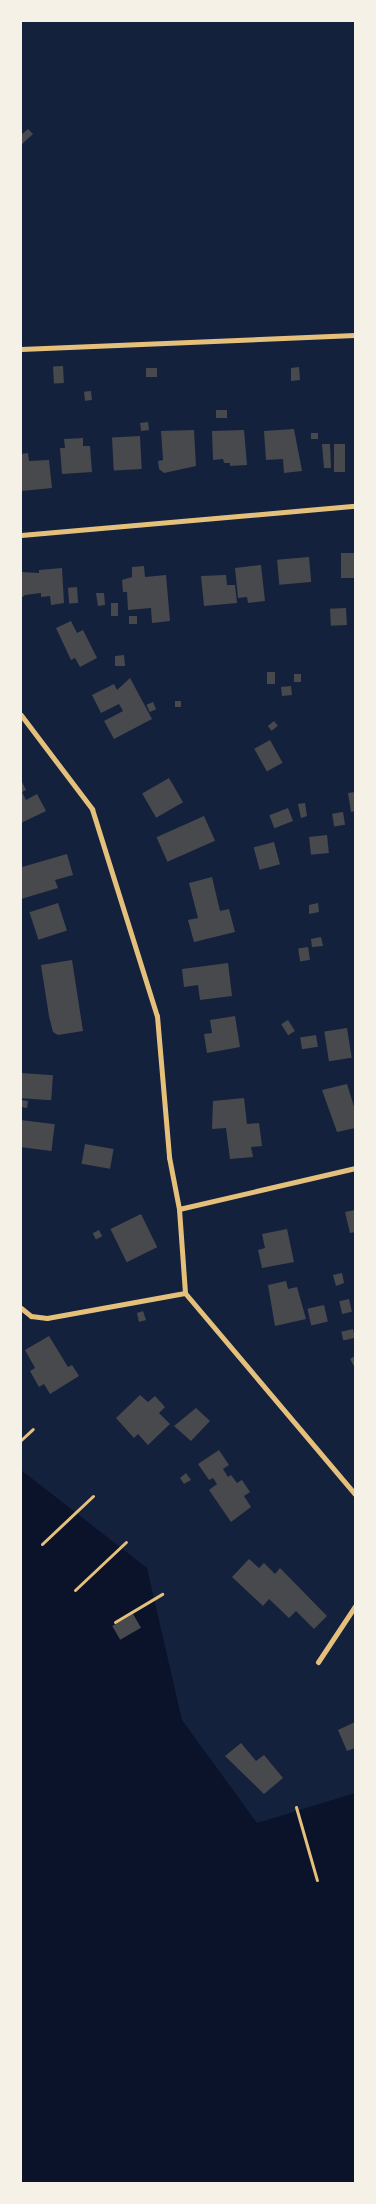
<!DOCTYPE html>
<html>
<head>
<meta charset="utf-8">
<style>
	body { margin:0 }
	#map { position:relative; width:376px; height:2204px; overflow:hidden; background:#14213d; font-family:"Alegreya Sans",sans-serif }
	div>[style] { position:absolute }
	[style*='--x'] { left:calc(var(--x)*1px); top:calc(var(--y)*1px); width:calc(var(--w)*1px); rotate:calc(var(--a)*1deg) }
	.water>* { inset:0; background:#0b132b }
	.building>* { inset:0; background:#48494c; transform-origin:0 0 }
	.path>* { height:3px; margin:-1.5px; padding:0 1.5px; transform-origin:1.5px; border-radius:1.5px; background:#e5c07b }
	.minor>* { height:5px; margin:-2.5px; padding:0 2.5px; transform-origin:2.5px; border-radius:2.5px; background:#e5c07b }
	span { translate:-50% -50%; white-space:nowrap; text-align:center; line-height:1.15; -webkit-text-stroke:4.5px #f6f1e7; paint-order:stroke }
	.frame { position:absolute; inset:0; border:22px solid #f6f1e7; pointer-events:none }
</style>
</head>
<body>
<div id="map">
	<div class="water">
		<i style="clip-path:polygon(21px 1470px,147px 1568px,182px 1720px,257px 1823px,355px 1793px,355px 2183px,21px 2183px)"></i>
	</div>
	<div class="building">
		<i style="clip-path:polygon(28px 129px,33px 134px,21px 145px,21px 135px)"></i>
		<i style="left:63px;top:366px;width:17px;height:10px;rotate:87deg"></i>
		<i style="clip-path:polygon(299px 367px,300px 380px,291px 381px,291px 368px)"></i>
		<i style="left:157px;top:368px;width:9px;height:11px;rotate:90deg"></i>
		<i style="left:91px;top:391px;width:9px;height:7px;rotate:84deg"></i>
		<i style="left:227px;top:410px;width:8px;height:11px;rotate:90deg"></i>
		<i style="left:148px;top:422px;width:8px;height:8px;rotate:83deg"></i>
		<i style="clip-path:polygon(294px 429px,302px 471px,284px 473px,283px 459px,266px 460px,264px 431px)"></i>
		<i style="clip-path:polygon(194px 430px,196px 466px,164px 473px,159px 469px,158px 461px,163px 460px,161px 431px)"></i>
		<i style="clip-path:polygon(244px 430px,247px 465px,230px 466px,230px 463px,224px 463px,223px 459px,213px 460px,212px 431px)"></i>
		<i style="left:311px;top:433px;width:7px;height:6px"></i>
		<i style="left:140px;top:436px;width:33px;height:28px;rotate:87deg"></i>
		<i style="clip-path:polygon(83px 438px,83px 446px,90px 446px,92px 472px,62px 474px,60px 448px,65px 448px,64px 439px)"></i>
		<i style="clip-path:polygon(322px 444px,330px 444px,331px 468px,324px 468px)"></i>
		<i style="left:334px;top:444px;width:11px;height:28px"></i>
		<i style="clip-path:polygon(28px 453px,29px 461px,49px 460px,52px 488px,21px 491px,21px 454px)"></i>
		<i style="left:341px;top:553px;width:14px;height:25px"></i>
		<i style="left:309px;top:557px;width:25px;height:32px;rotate:85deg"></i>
		<i style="clip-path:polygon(261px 565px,265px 601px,248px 603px,247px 597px,238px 598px,235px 568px)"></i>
		<i style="clip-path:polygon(144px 566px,145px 577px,166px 575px,170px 621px,152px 623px,151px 608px,128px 610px,127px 592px,123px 592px,122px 580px,132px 577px,132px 567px)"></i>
		<i style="clip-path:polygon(62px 568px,64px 603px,51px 605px,50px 596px,41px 597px,41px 593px,25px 595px,21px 598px,21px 572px,39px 573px,39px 570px)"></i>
		<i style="clip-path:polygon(226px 575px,227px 585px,235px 585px,237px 603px,204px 606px,201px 576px)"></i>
		<i style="left:77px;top:587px;width:16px;height:9px;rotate:86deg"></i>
		<i style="clip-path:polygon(96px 593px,104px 593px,105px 605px,98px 606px)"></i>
		<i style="left:111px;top:603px;width:7px;height:13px"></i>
		<i style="left:346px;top:608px;width:17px;height:16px;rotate:87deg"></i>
		<i style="left:129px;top:616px;width:8px;height:8px"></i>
		<i style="clip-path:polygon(71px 621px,77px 633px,83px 630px,97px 658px,80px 667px,75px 658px,71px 660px,56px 628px)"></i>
		<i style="clip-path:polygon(124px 655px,125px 666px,115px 666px,115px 656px)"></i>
		<i style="left:267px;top:672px;width:8px;height:12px"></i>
		<i style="left:294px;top:674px;width:7px;height:8px"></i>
		<i style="clip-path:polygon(130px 678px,152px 719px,114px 739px,104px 721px,123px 711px,119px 704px,101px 713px,92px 695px,114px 684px,117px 690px)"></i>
		<i style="left:291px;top:686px;width:9px;height:10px;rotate:84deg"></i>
		<i style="left:175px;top:701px;width:6px;height:6px"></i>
		<i style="left:153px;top:702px;width:8px;height:7px;rotate:67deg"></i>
		<i style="left:274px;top:721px;width:6px;height:8px;rotate:51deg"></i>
		<i style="left:270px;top:740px;width:26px;height:18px;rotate:61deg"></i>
		<i style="left:169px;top:778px;width:28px;height:31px;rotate:60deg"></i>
		<i style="clip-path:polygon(21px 780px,26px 790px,22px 792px,26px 800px,37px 794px,46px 811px,21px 823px)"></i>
		<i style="clip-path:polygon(355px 792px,355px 811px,351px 812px,348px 793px)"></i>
		<i style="clip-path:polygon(305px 803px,307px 816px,301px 818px,298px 804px)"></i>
		<i style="left:288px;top:808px;width:14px;height:20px;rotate:69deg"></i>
		<i style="left:343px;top:812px;width:13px;height:11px;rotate:81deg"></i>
		<i style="left:204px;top:816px;width:27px;height:52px;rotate:66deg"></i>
		<i style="left:327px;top:835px;width:18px;height:18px;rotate:84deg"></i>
		<i style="left:274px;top:842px;width:23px;height:21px;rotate:75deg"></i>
		<i style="clip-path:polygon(67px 854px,73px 875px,55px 880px,58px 888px,21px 899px,22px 867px)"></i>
		<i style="clip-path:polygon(212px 877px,220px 911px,229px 909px,235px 932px,194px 942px,188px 920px,198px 918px,189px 883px)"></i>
		<i style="left:58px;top:903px;width:29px;height:30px;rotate:72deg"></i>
		<i style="clip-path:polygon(318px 903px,319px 912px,309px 914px,309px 905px)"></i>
		<i style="clip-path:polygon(321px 937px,323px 946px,312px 947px,311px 939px)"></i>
		<i style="left:308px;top:947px;width:13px;height:10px;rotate:81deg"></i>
		<i style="clip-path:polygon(72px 960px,83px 1031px,58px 1035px,53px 1032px,49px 1016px,41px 965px)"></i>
		<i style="clip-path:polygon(228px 963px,232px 996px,200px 1000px,198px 985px,184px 987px,182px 969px)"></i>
		<i style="clip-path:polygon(235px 1016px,240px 1047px,207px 1053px,204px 1034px,212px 1033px,210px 1020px)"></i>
		<i style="left:288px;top:1020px;width:13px;height:8px;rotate:58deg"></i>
		<i style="left:347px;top:1028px;width:30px;height:23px;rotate:81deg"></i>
		<i style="left:316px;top:1035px;width:12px;height:16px;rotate:81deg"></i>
		<i style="left:21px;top:1073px;width:32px;height:25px;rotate:4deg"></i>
		<i style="clip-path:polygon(347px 1084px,355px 1110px,355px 1128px,337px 1132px,322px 1090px)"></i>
		<i style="clip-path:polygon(244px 1098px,247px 1124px,259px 1123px,262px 1146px,251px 1147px,253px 1157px,230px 1159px,226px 1128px,212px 1129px,213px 1101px)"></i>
		<i style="clip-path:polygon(21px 1100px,28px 1101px,27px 1108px,21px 1107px)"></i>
		<i style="left:21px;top:1120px;width:34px;height:27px;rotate:7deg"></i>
		<i style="left:85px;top:1144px;width:29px;height:20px;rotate:10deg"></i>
		<i style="clip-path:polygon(355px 1210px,355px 1232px,350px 1233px,345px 1212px)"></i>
		<i style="left:141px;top:1214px;width:37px;height:34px;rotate:64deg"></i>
		<i style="clip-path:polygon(287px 1229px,294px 1262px,262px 1268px,258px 1250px,265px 1248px,262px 1234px)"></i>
		<i style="left:99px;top:1230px;width:7px;height:7px;rotate:63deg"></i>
		<i style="clip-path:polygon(342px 1273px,344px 1283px,336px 1286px,333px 1275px)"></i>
		<i style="clip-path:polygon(286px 1281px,288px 1289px,297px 1287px,306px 1319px,275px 1326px,268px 1285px)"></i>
		<i style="left:349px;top:1299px;width:13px;height:10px;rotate:77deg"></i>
		<i style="left:324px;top:1305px;width:17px;height:17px;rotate:77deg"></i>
		<i style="clip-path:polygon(143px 1311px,146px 1320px,139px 1322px,137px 1313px)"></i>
		<i style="left:353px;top:1329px;width:9px;height:12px;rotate:77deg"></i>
		<i style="clip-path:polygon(49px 1336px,68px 1367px,72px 1365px,79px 1376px,50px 1394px,44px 1384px,39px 1387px,30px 1371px,35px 1368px,25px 1350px)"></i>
		<i style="clip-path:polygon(355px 1356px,355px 1368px,350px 1359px)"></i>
		<i style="clip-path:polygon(140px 1395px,148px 1402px,155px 1396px,165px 1407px,159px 1413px,170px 1424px,148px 1445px,138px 1434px,134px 1438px,116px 1418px)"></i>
		<i style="clip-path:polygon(196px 1408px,210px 1421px,191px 1441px,174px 1426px)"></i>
		<i style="clip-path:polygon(219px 1450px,229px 1465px,223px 1469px,228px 1477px,231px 1475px,237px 1483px,242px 1480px,250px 1492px,244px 1496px,251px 1507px,231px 1522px,209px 1490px,217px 1484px,213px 1478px,209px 1480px,198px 1464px)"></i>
		<i style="clip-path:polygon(186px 1473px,191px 1480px,184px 1484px,180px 1478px)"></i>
		<i style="clip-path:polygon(249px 1559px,259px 1568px,264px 1563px,275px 1574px,280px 1568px,327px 1616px,314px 1629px,296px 1611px,289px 1618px,269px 1599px,263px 1606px,232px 1577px)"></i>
		<i style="left:133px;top:1614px;width:16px;height:24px;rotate:60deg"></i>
		<i style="clip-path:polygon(355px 1722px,355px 1748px,347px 1751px,338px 1730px)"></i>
		<i style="clip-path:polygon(241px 1743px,256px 1761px,264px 1755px,283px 1778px,264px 1794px,225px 1756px)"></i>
	</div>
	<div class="path">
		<i style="--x:21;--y:1440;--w:16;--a:-43"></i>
		<i style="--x:42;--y:1544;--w:70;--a:-43.3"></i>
		<i style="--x:75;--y:1590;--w:70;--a:-43.3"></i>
		<i style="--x:115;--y:1622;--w:55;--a:-30.8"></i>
		<i style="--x:296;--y:1807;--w:76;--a:74"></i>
	</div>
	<div class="minor">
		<i style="--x:21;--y:349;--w:334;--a:-2.4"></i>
		<i style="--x:21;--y:535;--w:335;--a:-5"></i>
		<i style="--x:21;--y:715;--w:118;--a:52.9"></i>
		<i style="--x:92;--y:809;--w:217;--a:72.6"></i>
		<i style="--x:157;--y:1016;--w:142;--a:85.1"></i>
		<i style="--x:169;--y:1157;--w:53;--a:79.1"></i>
		<i style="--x:179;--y:1209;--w:84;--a:85.9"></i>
		<i style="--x:185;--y:1293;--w:263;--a:49.8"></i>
		<i style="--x:179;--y:1209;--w:181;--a:-13.1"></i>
		<i style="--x:21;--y:1308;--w:13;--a:39"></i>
		<i style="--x:31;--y:1316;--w:16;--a:7"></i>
		<i style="--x:47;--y:1318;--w:140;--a:-10.3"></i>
		<i style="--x:318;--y:1662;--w:67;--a:-56.5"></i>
	</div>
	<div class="frame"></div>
</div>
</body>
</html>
